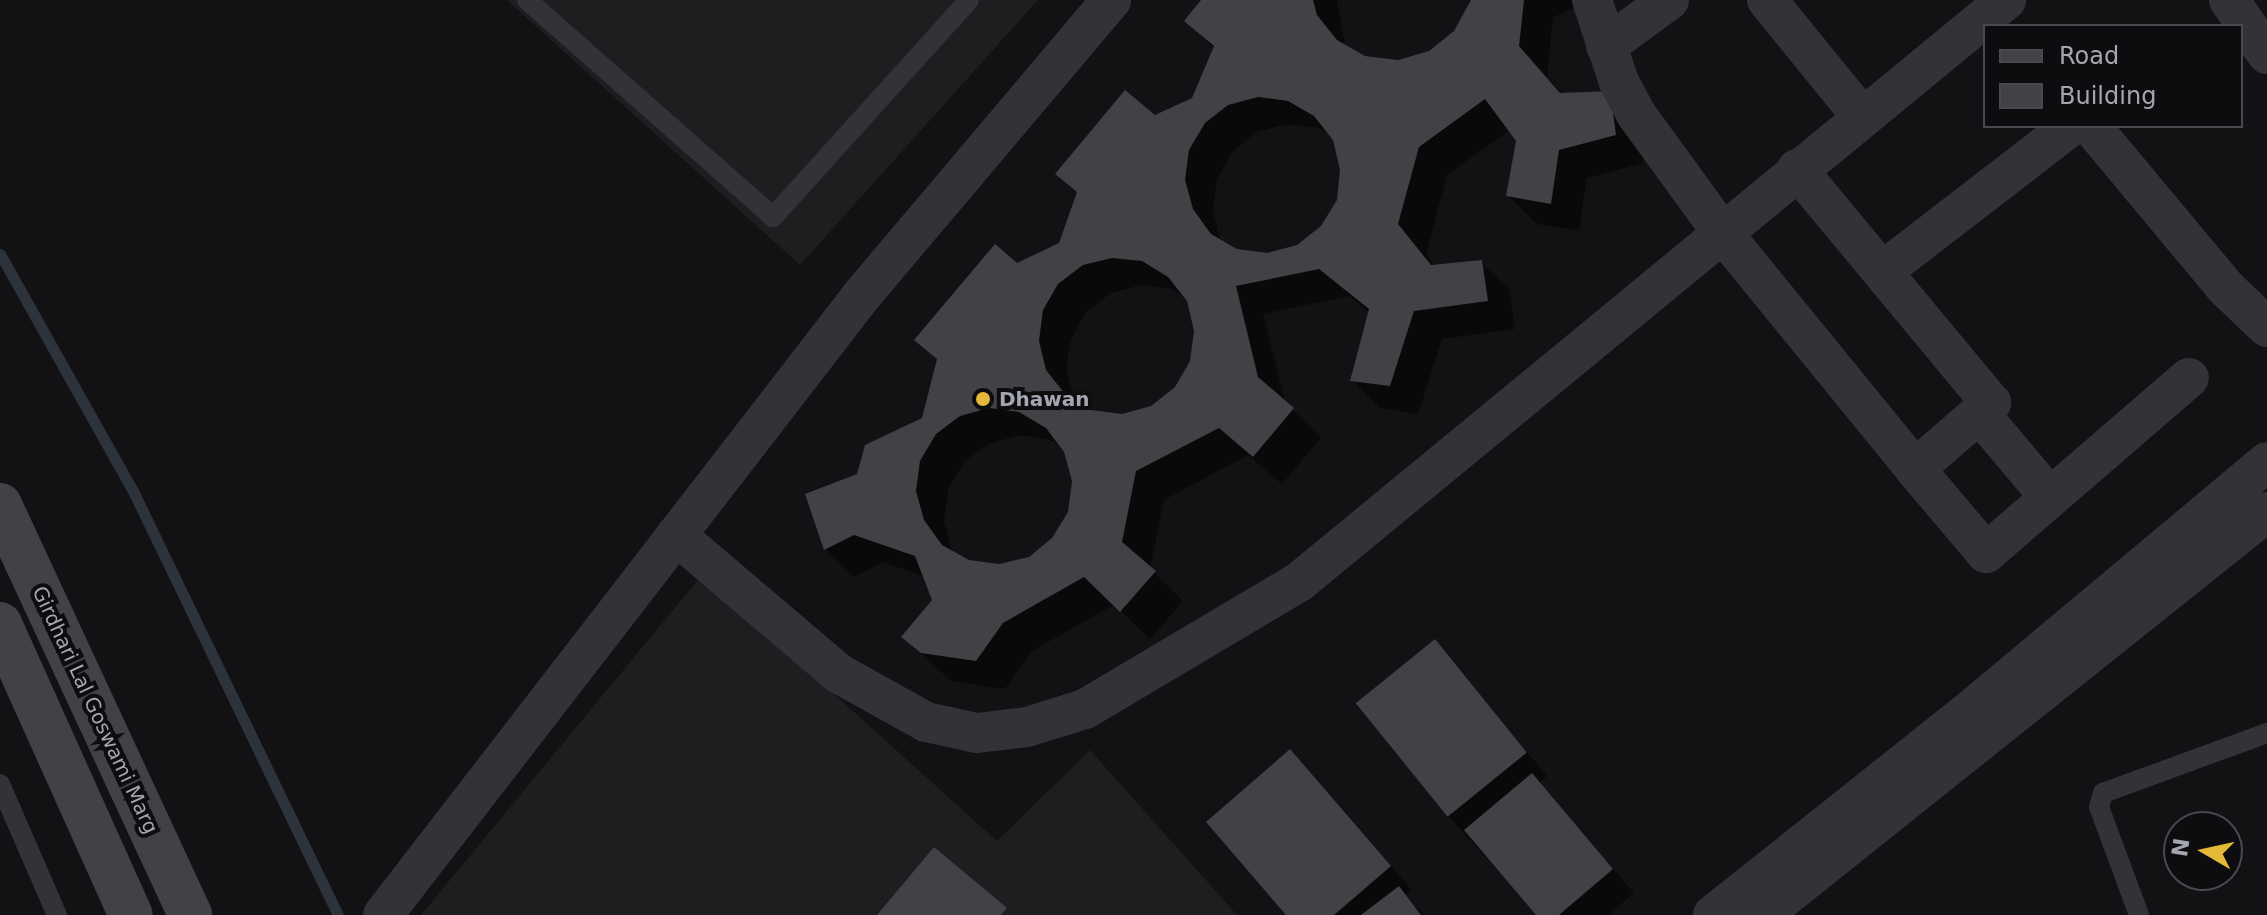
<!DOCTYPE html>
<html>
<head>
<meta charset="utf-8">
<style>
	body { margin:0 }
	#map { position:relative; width:2267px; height:915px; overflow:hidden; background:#121113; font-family:"DejaVu Sans",sans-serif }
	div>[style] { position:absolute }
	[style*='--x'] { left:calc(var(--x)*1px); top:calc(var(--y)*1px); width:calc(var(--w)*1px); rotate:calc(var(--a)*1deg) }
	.built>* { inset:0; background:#1e1e20 }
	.shadow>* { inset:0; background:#0007 }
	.stream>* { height:11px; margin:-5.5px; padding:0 5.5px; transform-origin:5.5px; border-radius:5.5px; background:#2c333a }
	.building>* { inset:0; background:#414146; transform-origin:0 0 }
	.service>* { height:20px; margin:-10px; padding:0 10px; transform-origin:10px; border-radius:10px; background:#333337 }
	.minor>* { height:40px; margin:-20px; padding:0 20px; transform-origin:20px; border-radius:20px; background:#333337 }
	.secondary>* { height:44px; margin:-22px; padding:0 22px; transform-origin:22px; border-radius:22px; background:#414247 }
	.dots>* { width:22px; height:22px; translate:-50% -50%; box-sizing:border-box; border:4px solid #0d0c0e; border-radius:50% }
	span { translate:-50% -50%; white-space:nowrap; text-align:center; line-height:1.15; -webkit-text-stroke:8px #0d0c0e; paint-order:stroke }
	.poi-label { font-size:20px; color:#a4a7b2; font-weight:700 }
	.left { translate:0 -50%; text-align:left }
	.street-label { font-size:20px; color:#a4a7b2 }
	.legend { position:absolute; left:1983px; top:24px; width:260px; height:104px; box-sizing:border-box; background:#0d0c0e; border:2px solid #494a50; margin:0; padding:10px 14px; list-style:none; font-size:24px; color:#a4a7b2 }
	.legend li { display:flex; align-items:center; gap:16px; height:40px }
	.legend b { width:40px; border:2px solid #494a50 }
	.north { position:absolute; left:2163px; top:811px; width:80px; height:80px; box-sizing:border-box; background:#0d0c0e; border:2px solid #494a50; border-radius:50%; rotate:279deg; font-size:22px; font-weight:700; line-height:32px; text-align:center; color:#a4a7b2 }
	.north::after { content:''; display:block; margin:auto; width:28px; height:36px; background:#e4b838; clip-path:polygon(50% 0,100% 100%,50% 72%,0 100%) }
</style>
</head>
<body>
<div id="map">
	<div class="built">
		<i style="clip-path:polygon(507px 0,1038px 0,800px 265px)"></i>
		<i style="clip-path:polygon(702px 575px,997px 841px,1090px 750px,1237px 915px,421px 915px)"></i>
	</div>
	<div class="shadow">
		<i style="clip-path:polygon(evenodd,1204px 0,1337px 0,1345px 45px,1364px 58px,1398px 62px,1430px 53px,1456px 32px,1473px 0,1595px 0,1553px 17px,1547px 77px,1563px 95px,1638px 122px,1643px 163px,1587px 178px,1579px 231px,1537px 224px,1508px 195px,1518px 140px,1510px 130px,1447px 175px,1426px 254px,1436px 267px,1481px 262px,1510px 290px,1515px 329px,1442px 339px,1418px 414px,1380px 408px,1352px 380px,1370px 313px,1349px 296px,1263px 314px,1285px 402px,1321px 438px,1282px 484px,1248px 455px,1164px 500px,1150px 569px,1183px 601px,1150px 639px,1114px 605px,1032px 651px,1005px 689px,951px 681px,904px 637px,934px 600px,925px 577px,883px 562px,854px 577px,825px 549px,859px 476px,923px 419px,939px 361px,917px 340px,1017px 265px,1061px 244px,1079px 194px,1058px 173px,1193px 100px,1215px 49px,1186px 21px,1204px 0,1287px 124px,1319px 128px,1332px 136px,1342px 170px,1339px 201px,1322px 228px,1298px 247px,1267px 255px,1236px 251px,1220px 240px,1213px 210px,1217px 179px,1233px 151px,1257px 132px,1287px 124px,1204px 0,1141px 285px,1172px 289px,1186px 297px,1197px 330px,1192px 362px,1177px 389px,1152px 408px,1122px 416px,1091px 412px,1074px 401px,1066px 370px,1071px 339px,1086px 312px,1111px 293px,1141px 285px,1204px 0,1019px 435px,1050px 440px,1064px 448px,1074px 481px,1070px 512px,1054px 539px,1029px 558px,999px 567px,968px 562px,952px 551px,944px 521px,948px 490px,964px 462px,989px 444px,1019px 435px)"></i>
		<i style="clip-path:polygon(1435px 642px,1547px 776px,1539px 783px,1634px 893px,1608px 915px,1539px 915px,1448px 816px)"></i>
		<i style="clip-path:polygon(1290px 752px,1412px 890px,1405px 895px,1424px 915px,1288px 915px)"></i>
	</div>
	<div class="stream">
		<i style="--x:0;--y:254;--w:272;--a:60.7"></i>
		<i style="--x:133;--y:491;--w:471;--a:64.2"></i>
	</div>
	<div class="building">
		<i style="clip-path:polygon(evenodd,1201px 0,1313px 0,1317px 15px,1337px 40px,1365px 56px,1398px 60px,1429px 51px,1454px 31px,1471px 0,1524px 0,1519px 46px,1560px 93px,1610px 91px,1616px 135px,1559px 150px,1551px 204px,1506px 196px,1516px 141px,1485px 99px,1419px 147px,1398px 224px,1431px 265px,1482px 260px,1488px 301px,1414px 311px,1390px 386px,1350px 381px,1369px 309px,1319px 269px,1236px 286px,1258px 377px,1294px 408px,1253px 457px,1219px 428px,1136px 471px,1122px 542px,1156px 571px,1120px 612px,1084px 577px,1003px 623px,976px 661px,921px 653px,901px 637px,932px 600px,915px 556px,854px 535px,824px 550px,805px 494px,857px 474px,865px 445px,922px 418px,937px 359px,914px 340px,995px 244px,1017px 263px,1059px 243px,1077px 192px,1055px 174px,1125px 90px,1155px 115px,1192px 98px,1214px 46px,1184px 21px,1201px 0,1258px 97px,1288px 101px,1314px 116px,1333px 140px,1340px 170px,1337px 200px,1321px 226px,1297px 245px,1267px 253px,1237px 249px,1211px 234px,1193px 209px,1185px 180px,1189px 150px,1205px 123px,1228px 105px,1258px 97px,1201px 0,1112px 258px,1142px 261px,1168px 277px,1187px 301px,1194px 331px,1190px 361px,1175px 387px,1151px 406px,1122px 414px,1091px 410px,1065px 394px,1046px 370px,1039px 341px,1043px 310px,1058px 284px,1083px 265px,1112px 258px,1201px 0,989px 408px,1019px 412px,1046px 428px,1064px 452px,1072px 481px,1068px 512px,1052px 538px,1029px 557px,999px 564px,969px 560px,942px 545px,924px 520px,916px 491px,920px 461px,936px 434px,960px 416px,989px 408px)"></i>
		<i style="left:1435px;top:639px;width:146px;height:102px;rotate:51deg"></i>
		<i style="clip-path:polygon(1290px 749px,1391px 866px,1334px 915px,1286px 915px,1206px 822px)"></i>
		<i style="clip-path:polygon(1532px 773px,1613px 869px,1559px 915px,1536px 915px,1464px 830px)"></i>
		<i style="clip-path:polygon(934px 847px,1007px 908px,1001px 915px,877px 915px)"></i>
		<i style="clip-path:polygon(1399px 886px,1421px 915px,1361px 915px)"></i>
	</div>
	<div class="service">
		<i style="--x:527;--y:0;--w:328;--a:41.4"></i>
		<i style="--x:773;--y:217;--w:292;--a:-47.9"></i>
		<i style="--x:0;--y:784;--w:143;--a:66.5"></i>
		<i style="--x:2139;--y:915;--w:115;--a:-110.3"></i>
		<i style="--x:2099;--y:807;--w:15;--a:-74"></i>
		<i style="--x:2103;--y:793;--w:175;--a:-20.1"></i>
	</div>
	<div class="minor">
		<i style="--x:1592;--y:0;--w:86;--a:71.8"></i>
		<i style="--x:1619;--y:82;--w:36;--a:62"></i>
		<i style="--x:1636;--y:114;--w:145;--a:54"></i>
		<i style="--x:1721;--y:231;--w:307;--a:50.8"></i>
		<i style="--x:1915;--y:469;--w:101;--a:-41"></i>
		<i style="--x:1991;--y:403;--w:304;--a:-129.7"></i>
		<i style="--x:1767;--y:0;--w:151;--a:50.9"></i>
		<i style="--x:2229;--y:0;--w:66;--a:54.9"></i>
		<i style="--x:1606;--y:46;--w:78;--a:-36.1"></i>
		<i style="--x:2091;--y:126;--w:209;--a:50.2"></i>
		<i style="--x:2225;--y:287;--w:58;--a:43.6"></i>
		<i style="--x:1884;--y:270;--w:236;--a:-37.6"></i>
		<i style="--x:1979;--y:413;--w:109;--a:49.9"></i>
		<i style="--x:1915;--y:469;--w:110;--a:49.8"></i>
		<i style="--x:1986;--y:553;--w:268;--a:-40.8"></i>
		<i style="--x:676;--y:535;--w:213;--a:40.4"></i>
		<i style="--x:838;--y:673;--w:101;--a:29.1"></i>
		<i style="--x:926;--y:722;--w:52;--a:12.2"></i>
		<i style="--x:977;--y:733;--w:50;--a:-6.8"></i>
		<i style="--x:1027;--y:727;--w:61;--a:-17.2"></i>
		<i style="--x:1085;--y:709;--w:249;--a:-30.7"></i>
		<i style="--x:1299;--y:582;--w:916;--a:-39.46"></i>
		<i style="--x:383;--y:915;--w:783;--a:-52.31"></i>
		<i style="--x:862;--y:295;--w:386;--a:-49.8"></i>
		<i style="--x:1713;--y:915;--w:325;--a:-38.5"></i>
		<i style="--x:1967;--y:713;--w:391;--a:-39.9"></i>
		<i style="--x:1762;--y:915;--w:646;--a:-38.59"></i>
	</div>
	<div class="secondary">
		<i style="--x:0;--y:505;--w:452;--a:65.1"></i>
		<i style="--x:0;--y:624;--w:319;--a:65.8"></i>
	</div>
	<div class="dots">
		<i style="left:983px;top:399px;background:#e4b838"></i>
	</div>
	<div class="poi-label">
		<span class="left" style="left:999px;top:399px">Dhawan</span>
	</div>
	<div class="street-label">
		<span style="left:95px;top:710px;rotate:65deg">Girdhari Lal Goswami Marg</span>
	</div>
	<ul class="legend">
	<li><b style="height:10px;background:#414247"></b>Road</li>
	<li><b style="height:22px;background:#414146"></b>Building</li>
	</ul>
	<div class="north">N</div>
</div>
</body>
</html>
